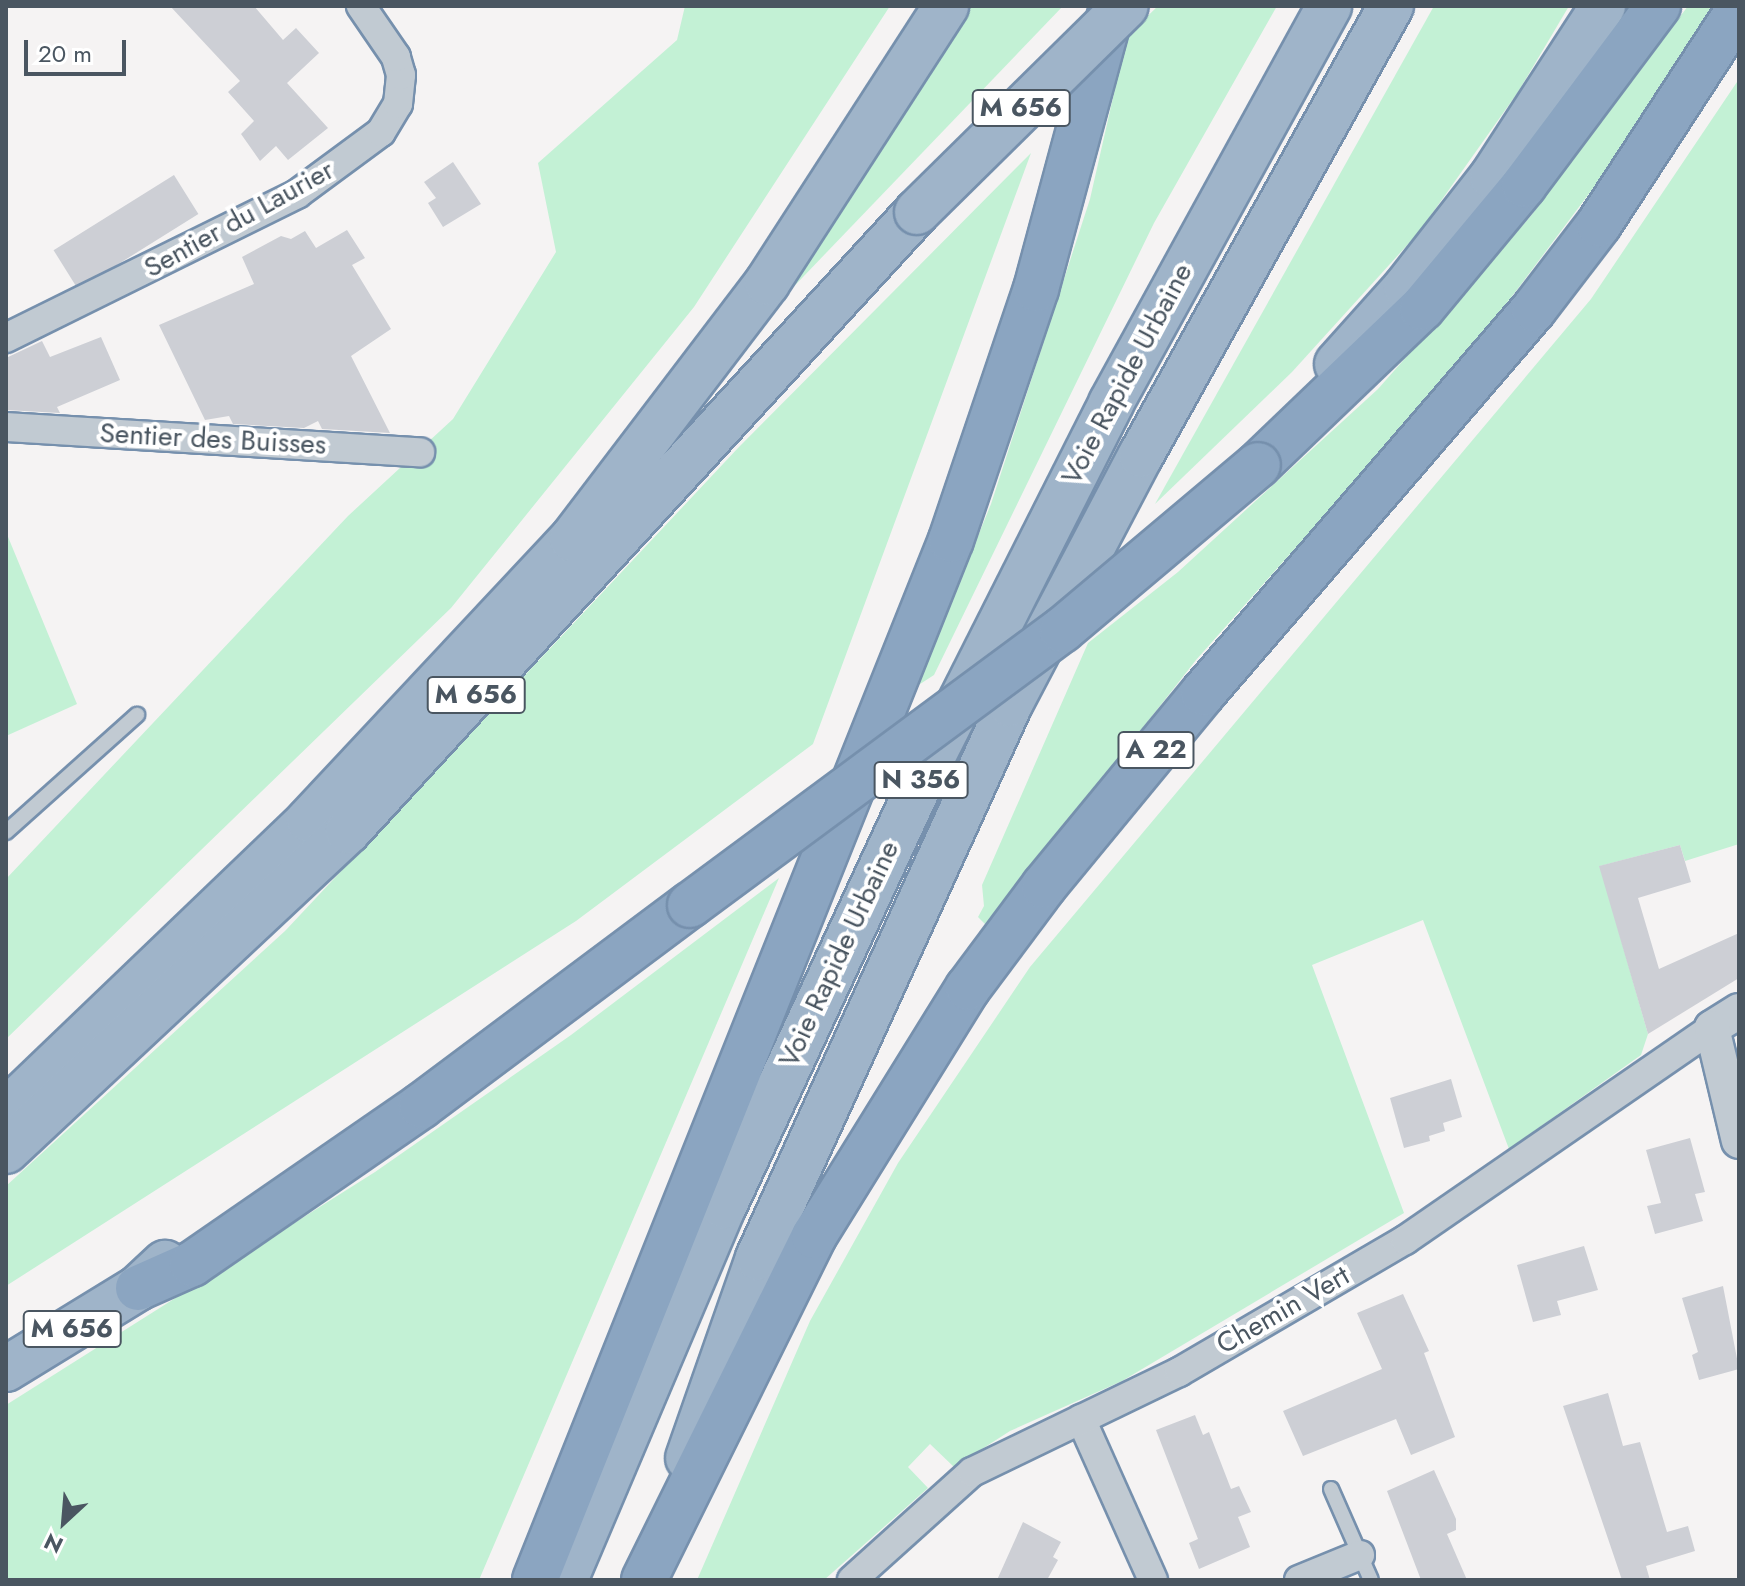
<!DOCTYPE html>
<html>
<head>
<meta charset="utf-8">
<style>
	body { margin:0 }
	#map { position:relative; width:1745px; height:1586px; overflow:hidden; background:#f5f3f3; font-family:Jost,sans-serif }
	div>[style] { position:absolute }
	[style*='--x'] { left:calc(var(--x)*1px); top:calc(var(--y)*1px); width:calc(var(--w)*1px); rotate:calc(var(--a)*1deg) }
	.green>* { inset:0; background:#c3f1d5 }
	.building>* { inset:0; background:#cdcfd5; transform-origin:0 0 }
	.roads { filter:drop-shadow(2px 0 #7690ad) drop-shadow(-2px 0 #7690ad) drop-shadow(0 2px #7690ad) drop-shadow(0 -2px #7690ad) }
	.service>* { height:14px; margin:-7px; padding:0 7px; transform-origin:7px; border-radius:7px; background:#c1cad2 }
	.minor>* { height:28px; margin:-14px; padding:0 14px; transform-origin:14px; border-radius:14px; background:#c1cad2 }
	.tertiary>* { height:34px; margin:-17px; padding:0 17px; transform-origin:17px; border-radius:17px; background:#c1cad2 }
	.trunk>* { height:44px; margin:-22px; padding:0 22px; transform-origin:22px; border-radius:22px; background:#9fb4c9 }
	.motorway>* { height:44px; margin:-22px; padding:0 22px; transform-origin:22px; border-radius:22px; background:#8ba5c1 }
	.bridges { filter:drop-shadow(2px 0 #7690ad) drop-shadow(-2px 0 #7690ad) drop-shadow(0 2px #7690ad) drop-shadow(0 -2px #7690ad) }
	.trunk-bridge>* { height:44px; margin:-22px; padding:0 22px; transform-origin:22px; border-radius:22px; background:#9fb4c9 }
	.motorway-bridge>* { height:44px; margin:-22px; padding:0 22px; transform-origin:22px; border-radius:22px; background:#8ba5c1 }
	span { translate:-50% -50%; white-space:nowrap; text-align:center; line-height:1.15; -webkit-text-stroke:8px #fff; paint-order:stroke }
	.shield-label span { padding:2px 6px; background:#fff; border:2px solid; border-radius:6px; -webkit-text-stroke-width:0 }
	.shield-label { font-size:26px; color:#4a5661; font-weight:700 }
	.street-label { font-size:28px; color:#4a5661 }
	.frame { position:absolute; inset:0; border:8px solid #4a5661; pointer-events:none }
	.north { position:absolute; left:24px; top:1482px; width:80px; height:80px; -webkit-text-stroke:6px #fff; paint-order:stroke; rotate:206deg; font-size:22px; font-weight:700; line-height:32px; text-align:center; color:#4a5661 }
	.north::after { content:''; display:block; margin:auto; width:28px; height:36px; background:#4a5661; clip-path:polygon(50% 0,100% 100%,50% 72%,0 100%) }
	.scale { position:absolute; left:24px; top:40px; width:102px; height:36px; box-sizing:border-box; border:4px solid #4a5661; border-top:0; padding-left:10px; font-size:24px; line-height:28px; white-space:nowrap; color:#4a5661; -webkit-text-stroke:6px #fff; paint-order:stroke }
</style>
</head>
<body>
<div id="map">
	<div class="green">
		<i style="clip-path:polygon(685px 6px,890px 6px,694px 307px,451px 608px,6px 1039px,6px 879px,348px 516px,453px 419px,556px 252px,538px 163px,677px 40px)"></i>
		<i style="clip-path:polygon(963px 6px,1063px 6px,779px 302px)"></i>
		<i style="clip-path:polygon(1158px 6px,1277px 6px,1154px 223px,934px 675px,917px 686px,991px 504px,1090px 199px,1127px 36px)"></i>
		<i style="clip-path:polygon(1434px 6px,1569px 6px,1518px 92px,1419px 232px,1292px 372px,1155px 504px)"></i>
		<i style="clip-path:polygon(1688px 6px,1713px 6px,1600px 179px,1516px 291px,1464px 358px,1196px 660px,987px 926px,978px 917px,984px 906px,982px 885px,1088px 643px,1178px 572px,1378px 389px,1530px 217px)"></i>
		<i style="clip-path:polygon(1739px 79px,1739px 844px,1685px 861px,1680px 845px,1600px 866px,1648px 1034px,1641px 1055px,1509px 1149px,1423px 920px,1312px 965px,1404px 1213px,1122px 1381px,1010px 1431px,954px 1467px,930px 1444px,908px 1467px,928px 1488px,824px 1580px,697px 1580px,810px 1321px,898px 1163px,1030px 967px,1591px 299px)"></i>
		<i style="clip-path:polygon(1031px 153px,813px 744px,576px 921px,6px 1286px,6px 1186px,285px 931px,738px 448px)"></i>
		<i style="clip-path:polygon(6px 532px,77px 704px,6px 736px)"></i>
		<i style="clip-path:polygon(779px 878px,479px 1580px,6px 1580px,6px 1405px,375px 1172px,571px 1035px)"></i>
	</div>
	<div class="building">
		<i style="clip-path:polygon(170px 6px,254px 6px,283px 40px,296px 28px,319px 53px,287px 83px,328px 128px,288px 160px,276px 146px,260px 161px,241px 134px,254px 121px,228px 92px,240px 81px)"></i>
		<i style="clip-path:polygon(453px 162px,481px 204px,443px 227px,428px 203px,436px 198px,424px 182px)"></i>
		<i style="left:174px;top:175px;width:46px;height:142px;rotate:58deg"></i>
		<i style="clip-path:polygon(347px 230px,365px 258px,352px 265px,391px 329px,351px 356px,390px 433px,322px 429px,318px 421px,304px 428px,233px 424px,229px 416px,205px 420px,159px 325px,254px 284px,242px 257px,281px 236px,291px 239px,305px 231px,316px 248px)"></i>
		<i style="clip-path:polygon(101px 337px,120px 380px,57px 407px,60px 413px,6px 410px,6px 358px,42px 341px,50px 357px)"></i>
		<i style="clip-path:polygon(1680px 845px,1691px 882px,1638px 898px,1659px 969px,1739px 933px,1739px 978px,1648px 1034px,1599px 866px)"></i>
		<i style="clip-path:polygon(1451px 1079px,1462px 1117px,1443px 1123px,1445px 1131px,1429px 1136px,1430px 1141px,1404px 1148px,1390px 1098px)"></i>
		<i style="clip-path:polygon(1690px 1138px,1705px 1192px,1695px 1194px,1703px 1221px,1655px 1234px,1647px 1206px,1661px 1203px,1646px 1150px)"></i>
		<i style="clip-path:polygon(1584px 1246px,1598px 1290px,1557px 1301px,1561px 1315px,1533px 1322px,1517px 1265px)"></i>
		<i style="clip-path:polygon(1723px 1286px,1739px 1369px,1699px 1380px,1692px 1355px,1698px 1352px,1682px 1298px)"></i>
		<i style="clip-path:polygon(1403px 1294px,1429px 1351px,1424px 1353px,1455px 1437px,1411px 1455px,1396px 1419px,1303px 1456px,1283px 1411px,1382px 1369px,1357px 1313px)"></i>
		<i style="clip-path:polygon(1608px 1393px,1623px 1446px,1640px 1442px,1667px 1532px,1688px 1526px,1695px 1551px,1646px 1566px,1650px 1580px,1622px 1580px,1563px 1406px)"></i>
		<i style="clip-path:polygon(1195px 1415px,1203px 1435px,1209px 1432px,1231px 1489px,1239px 1486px,1251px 1512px,1238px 1517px,1250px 1547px,1199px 1569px,1189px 1543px,1198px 1539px,1156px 1430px)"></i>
		<i style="clip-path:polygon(1434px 1470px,1456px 1519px,1456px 1530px,1447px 1534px,1467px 1580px,1421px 1580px,1387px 1491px)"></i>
		<i style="clip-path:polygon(1023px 1522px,1061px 1542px,1053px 1557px,1058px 1560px,1047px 1580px,997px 1580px)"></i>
	</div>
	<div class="roads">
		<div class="service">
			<i style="--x:6;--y:832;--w:176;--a:-41.8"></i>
			<i style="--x:1331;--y:1489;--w:99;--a:66.3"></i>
		</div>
		<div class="minor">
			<i style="--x:6;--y:338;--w:325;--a:-26.3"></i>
			<i style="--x:297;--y:194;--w:104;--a:-36.4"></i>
			<i style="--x:381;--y:132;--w:33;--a:-59"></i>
			<i style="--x:398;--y:104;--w:29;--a:-84"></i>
			<i style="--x:401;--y:75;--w:19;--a:-106"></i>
			<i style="--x:396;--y:57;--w:62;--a:-124.5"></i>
			<i style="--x:6;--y:427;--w:415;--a:3.5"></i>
			<i style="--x:1081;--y:1419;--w:176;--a:65.9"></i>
			<i style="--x:852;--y:1580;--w:161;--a:-42"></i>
			<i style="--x:972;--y:1472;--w:230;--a:-25.8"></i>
			<i style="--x:1179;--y:1372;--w:262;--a:-30.3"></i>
			<i style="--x:1405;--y:1240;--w:373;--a:-34.6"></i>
			<i style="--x:1299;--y:1580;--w:66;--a:-22.3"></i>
		</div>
		<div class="tertiary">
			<i style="--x:1739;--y:1011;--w:32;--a:148"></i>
			<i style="--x:1712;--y:1028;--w:116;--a:76.6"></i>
		</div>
		<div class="trunk">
			<i style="--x:1337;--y:364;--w:103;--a:-48.1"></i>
			<i style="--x:1406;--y:287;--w:140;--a:-52"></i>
			<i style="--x:1492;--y:177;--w:204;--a:-57"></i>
			<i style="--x:6;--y:1111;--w:420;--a:-43.8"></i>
			<i style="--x:309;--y:820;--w:385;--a:-46.9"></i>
			<i style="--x:572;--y:539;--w:322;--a:-52.7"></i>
			<i style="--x:767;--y:283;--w:330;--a:-57.1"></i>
			<i style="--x:6;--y:1151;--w:468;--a:-43.1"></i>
			<i style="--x:348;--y:831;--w:841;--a:-47.41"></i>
			<i style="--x:6;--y:1369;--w:155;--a:-31.5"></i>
			<i style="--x:138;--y:1288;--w:37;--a:-43"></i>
			<i style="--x:688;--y:1458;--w:212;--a:-70.7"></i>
			<i style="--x:758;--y:1258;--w:609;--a:-65.54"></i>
			<i style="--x:1010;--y:704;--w:281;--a:-62.3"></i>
			<i style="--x:1141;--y:455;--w:514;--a:-60.89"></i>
			<i style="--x:565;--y:1580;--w:406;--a:-67"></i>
			<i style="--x:724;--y:1206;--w:478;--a:-65.1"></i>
			<i style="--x:925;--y:772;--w:413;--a:-63.2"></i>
			<i style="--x:1111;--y:403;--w:453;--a:-61.2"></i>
		</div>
		<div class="motorway">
			<i style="--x:1258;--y:465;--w:227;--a:-43.8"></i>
			<i style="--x:1422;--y:308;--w:160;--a:-50.3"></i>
			<i style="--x:1524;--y:185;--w:224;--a:-53.2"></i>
			<i style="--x:138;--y:1288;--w:59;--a:-24"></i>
			<i style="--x:192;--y:1264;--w:278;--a:-34.6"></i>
			<i style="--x:421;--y:1106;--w:336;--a:-36.8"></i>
			<i style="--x:535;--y:1580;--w:1120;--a:-68.2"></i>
			<i style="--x:951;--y:540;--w:265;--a:-71.3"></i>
			<i style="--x:1036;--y:289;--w:291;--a:-74.9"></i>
			<i style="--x:644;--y:1580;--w:384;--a:-63.7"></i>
			<i style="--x:814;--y:1236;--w:292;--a:-58.2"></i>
			<i style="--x:968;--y:988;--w:127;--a:-53.3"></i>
			<i style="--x:1044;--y:886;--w:250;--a:-50.5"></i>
			<i style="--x:1203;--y:693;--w:507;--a:-49.24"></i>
			<i style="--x:1534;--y:309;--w:107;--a:-52.6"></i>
			<i style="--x:1599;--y:224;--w:257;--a:-56.9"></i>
		</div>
	</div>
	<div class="bridges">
		<div class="trunk-bridge">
			<i style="--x:917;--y:212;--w:293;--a:-44.6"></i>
		</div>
		<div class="motorway-bridge">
			<i style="--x:690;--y:905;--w:463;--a:-36.5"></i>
			<i style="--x:1062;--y:630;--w:256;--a:-40.1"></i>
		</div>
	</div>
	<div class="shield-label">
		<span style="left:1021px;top:108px">M 656</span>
		<span style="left:476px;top:695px">M 656</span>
		<span style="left:1156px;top:750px">A 22</span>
		<span style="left:921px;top:780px">N 356</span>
		<span style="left:72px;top:1329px">M 656</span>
	</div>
	<div class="street-label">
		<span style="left:239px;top:219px;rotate:-29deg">Sentier du Laurier</span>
		<span style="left:1127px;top:374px;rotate:-62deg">Voie Rapide Urbaine</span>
		<span style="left:213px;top:439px;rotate:3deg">Sentier des Buisses</span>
		<span style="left:839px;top:954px;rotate:-65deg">Voie Rapide Urbaine</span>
		<span style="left:1283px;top:1310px;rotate:-30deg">Chemin Vert</span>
	</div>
	<div class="frame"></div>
	<div class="north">N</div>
	<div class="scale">20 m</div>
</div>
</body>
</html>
